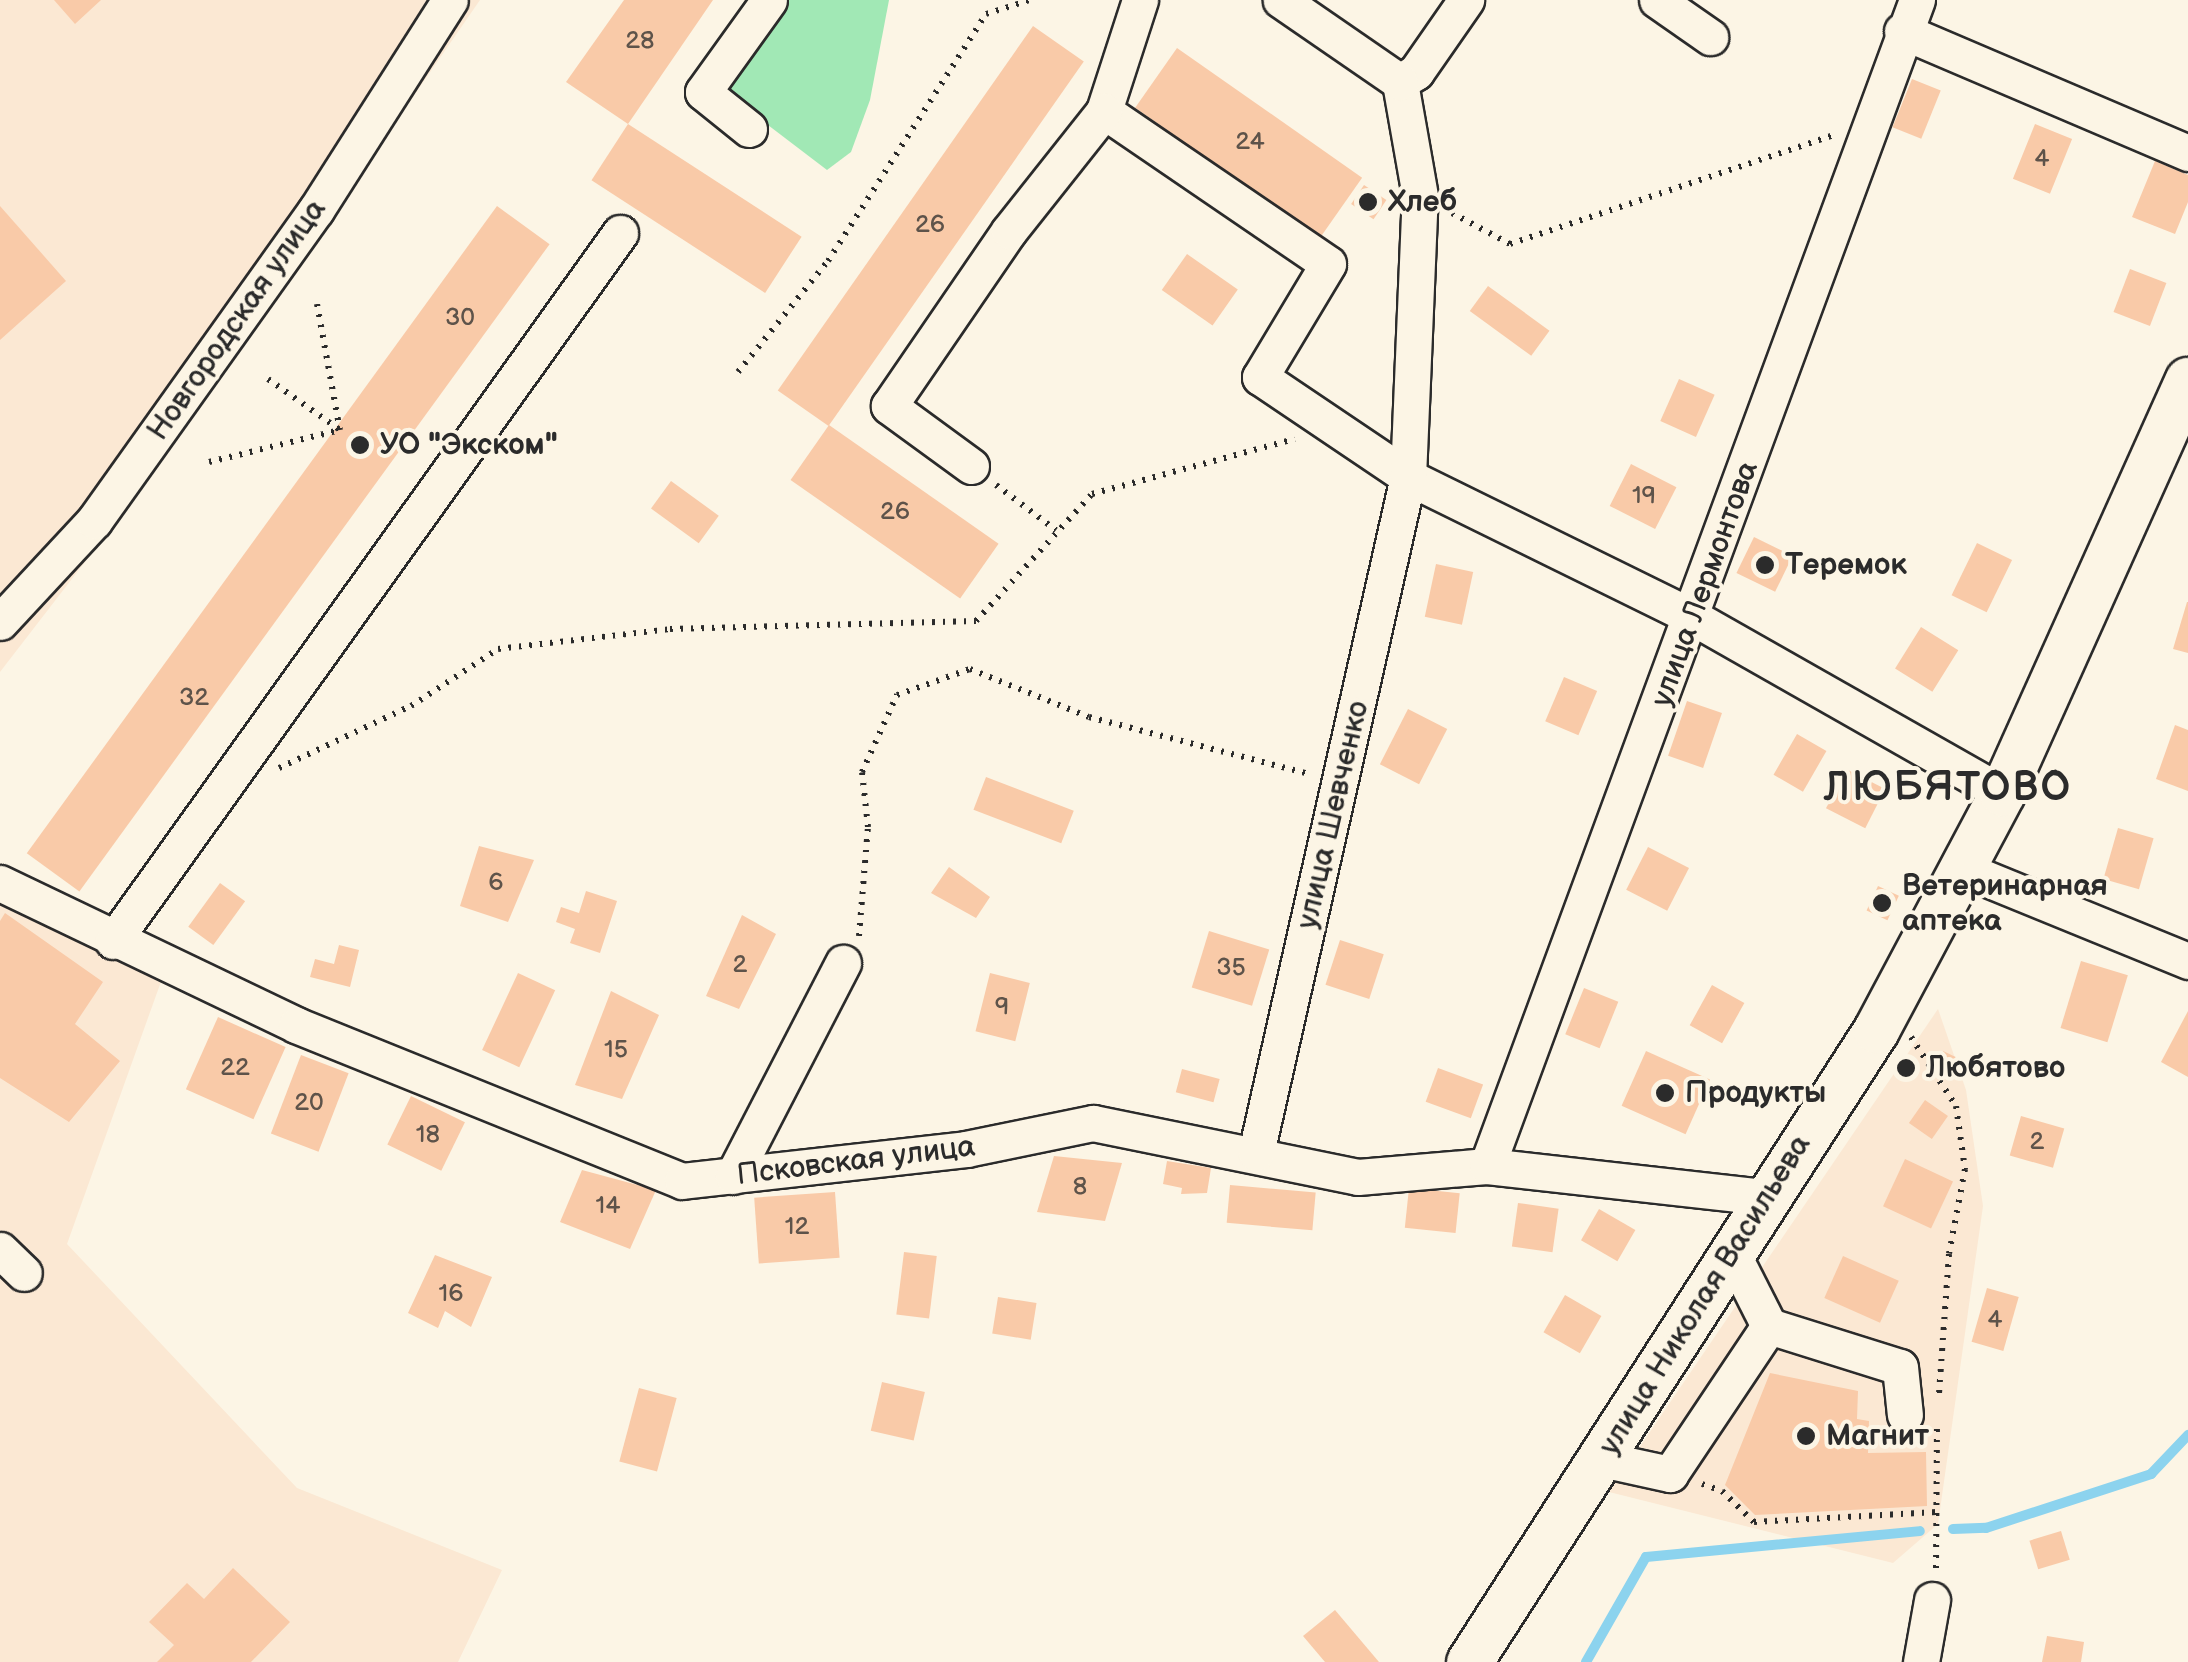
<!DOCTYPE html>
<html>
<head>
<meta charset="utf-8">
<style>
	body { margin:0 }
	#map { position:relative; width:2188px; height:1662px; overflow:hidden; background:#fcf5e5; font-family:"Balsamiq Sans",sans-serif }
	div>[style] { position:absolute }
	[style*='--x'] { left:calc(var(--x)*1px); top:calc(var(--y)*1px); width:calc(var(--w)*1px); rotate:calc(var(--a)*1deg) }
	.built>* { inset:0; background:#fbe8d3 }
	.green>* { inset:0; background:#a1e8b5 }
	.stream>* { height:10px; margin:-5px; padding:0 5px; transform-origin:5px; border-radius:5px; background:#8cd3ee }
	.building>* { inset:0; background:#f9caa8; transform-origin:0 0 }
	.path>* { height:6px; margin-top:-3px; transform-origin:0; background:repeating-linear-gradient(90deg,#2b2b2b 0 2.5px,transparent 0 10.5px) }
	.roads { filter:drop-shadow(2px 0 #2b2b2b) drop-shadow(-2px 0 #2b2b2b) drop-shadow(0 2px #2b2b2b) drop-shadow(0 -2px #2b2b2b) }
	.minor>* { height:35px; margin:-17.5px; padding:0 17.5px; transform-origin:17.5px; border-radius:17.5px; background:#fcf5e5 }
	.major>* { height:45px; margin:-22.5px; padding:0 22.5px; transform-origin:22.5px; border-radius:22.5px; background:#fcf5e5 }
	.dots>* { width:28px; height:28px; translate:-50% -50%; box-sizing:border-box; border:5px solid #fcf5e5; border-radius:50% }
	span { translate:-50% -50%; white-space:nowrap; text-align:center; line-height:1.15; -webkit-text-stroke:8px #fcf5e5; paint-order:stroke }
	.number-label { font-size:25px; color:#5e534a }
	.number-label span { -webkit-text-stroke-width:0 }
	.poi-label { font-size:30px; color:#2b2b2b; font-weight:700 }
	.left { translate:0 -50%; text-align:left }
	.street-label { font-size:30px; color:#2b2b2b }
	.district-label { font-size:40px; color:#2b2b2b; font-weight:700; letter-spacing:2.5px }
</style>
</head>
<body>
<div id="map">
	<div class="built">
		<i style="clip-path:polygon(0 0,480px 0,142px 488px,0 672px)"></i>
		<i style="clip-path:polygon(0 888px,163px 976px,67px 1244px,297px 1488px,502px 1570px,458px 1662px,0 1662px)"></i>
		<i style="clip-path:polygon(1938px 1009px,1966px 1090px,1983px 1206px,1938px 1524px,1893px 1563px,1609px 1492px)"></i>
	</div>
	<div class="green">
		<i style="clip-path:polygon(782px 0,889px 0,870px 100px,851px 152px,827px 170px,722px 90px)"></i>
	</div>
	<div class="stream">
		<i style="--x:1953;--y:1529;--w:33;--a:-2"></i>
		<i style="--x:1986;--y:1528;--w:174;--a:-18.1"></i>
		<i style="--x:2151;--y:1474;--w:54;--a:-46.5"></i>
		<i style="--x:1586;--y:1662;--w:121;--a:-60.3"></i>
		<i style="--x:1646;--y:1557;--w:275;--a:-5.4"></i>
	</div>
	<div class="building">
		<i style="clip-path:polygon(54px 0,101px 0,75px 24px)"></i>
		<i style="clip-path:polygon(624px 0,713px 0,628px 124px,566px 82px)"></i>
		<i style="left:1033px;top:26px;width:62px;height:445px;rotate:35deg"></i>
		<i style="left:1177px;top:48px;width:226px;height:73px;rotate:35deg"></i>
		<i style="left:1912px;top:79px;width:31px;height:52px;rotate:22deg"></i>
		<i style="left:628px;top:124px;width:207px;height:67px;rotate:33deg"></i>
		<i style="left:2035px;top:124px;width:40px;height:59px;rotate:22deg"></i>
		<i style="clip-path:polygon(2155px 161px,2188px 175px,2188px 202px,2175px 234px,2132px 217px)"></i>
		<i style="left:1364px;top:185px;width:27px;height:23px;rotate:34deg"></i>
		<i style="clip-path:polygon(0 206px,66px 281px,0 340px)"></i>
		<i style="left:497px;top:206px;width:65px;height:800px;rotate:36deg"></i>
		<i style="left:1187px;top:254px;width:62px;height:44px;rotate:35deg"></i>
		<i style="left:2130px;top:269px;width:39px;height:46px;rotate:21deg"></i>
		<i style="left:1488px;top:286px;width:76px;height:31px;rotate:36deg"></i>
		<i style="left:1679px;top:379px;width:39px;height:46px;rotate:24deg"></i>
		<i style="left:829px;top:425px;width:207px;height:67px;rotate:35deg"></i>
		<i style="left:1631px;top:464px;width:51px;height:47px;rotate:27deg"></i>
		<i style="left:671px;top:481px;width:59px;height:34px;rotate:36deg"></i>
		<i style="left:1754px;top:537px;width:43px;height:40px;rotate:26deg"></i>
		<i style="left:1977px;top:543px;width:39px;height:58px;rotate:26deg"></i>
		<i style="left:1436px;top:564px;width:38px;height:54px;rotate:12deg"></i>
		<i style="clip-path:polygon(2187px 602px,2188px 602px,2188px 653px,2173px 649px)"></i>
		<i style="left:1921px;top:627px;width:44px;height:49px;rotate:32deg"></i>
		<i style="left:1564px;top:677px;width:36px;height:48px;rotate:23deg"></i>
		<i style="left:1687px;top:701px;width:37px;height:58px;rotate:19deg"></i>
		<i style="left:1408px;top:709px;width:44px;height:62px;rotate:27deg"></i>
		<i style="clip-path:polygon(2175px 725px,2188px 730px,2188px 791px,2156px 779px)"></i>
		<i style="left:1797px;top:734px;width:34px;height:47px;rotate:30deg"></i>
		<i style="left:1846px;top:769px;width:44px;height:44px;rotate:27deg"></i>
		<i style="left:986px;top:777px;width:94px;height:35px;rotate:21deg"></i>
		<i style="left:2118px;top:828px;width:37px;height:53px;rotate:16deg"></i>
		<i style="clip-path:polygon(479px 846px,534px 860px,508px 922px,460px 906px)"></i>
		<i style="left:1648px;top:847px;width:46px;height:48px;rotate:27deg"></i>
		<i style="clip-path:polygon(949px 867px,990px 897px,976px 918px,931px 893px)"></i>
		<i style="left:220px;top:883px;width:31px;height:54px;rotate:36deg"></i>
		<i style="left:1878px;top:886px;width:23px;height:27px;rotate:25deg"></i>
		<i style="clip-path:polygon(586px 891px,617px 901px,600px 953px,570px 943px,575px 929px,556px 922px,561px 907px,579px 913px)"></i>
		<i style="clip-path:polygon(5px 913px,103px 982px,75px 1024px,120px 1061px,69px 1122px,0 1078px,0 921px)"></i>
		<i style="clip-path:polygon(742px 915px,776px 934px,739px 1009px,706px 996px)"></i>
		<i style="left:1209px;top:931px;width:63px;height:59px;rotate:17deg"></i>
		<i style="left:1340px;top:940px;width:46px;height:47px;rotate:18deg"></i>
		<i style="clip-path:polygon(339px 945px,359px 950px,350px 987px,310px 977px,315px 959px,334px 964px)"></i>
		<i style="left:2081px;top:961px;width:49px;height:70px;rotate:17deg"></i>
		<i style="left:518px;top:973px;width:41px;height:85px;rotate:25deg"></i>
		<i style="left:990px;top:973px;width:41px;height:60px;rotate:14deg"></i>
		<i style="left:1712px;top:985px;width:37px;height:46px;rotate:29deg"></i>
		<i style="left:1584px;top:988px;width:37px;height:50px;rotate:22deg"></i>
		<i style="clip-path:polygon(611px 991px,659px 1015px,622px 1099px,575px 1085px)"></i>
		<i style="clip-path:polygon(2188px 1011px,2188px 1077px,2161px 1062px)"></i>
		<i style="left:218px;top:1017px;width:74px;height:79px;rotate:24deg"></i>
		<i style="left:1646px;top:1051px;width:70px;height:60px;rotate:24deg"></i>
		<i style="left:1943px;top:1051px;width:14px;height:17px;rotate:25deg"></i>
		<i style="left:301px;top:1055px;width:51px;height:84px;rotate:21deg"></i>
		<i style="left:1438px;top:1068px;width:48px;height:36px;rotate:20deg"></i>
		<i style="left:1182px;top:1069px;width:39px;height:24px;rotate:15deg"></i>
		<i style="left:411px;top:1096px;width:60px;height:54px;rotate:26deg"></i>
		<i style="left:1925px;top:1100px;width:28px;height:28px;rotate:35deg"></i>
		<i style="left:2021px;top:1116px;width:45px;height:41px;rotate:16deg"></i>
		<i style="clip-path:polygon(1054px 1156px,1122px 1163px,1105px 1221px,1037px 1212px)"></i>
		<i style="left:1905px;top:1159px;width:53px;height:52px;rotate:25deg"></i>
		<i style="clip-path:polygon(1167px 1161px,1211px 1168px,1207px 1193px,1181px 1194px,1182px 1188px,1163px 1184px)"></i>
		<i style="clip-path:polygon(582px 1170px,656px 1190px,630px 1249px,560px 1222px)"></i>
		<i style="left:1230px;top:1185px;width:86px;height:38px;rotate:5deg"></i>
		<i style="left:1409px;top:1188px;width:51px;height:40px;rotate:6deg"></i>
		<i style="left:835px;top:1192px;width:66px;height:81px;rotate:86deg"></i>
		<i style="left:1518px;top:1203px;width:41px;height:44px;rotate:8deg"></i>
		<i style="left:1599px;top:1209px;width:42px;height:36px;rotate:30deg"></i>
		<i style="left:904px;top:1252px;width:33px;height:63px;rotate:7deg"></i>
		<i style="clip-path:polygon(435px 1255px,492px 1277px,471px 1327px,445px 1311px,438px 1328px,408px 1313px)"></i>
		<i style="left:1843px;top:1256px;width:61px;height:46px;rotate:24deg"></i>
		<i style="left:1987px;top:1288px;width:33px;height:56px;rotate:16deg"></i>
		<i style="left:1565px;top:1295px;width:42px;height:43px;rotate:30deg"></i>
		<i style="left:998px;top:1297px;width:39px;height:37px;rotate:9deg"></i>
		<i style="clip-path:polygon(1770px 1373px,1858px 1391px,1857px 1419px,1869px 1421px,1868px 1453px,1926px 1452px,1927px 1506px,1755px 1515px,1725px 1485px)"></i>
		<i style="left:882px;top:1382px;width:44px;height:50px;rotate:13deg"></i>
		<i style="left:639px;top:1388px;width:39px;height:76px;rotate:15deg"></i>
		<i style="left:2061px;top:1531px;width:30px;height:33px;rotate:73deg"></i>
		<i style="clip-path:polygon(233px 1568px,290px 1622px,251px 1662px,157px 1662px,174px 1645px,149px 1622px,187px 1583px,204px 1599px)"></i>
		<i style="clip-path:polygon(1335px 1610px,1379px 1662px,1325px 1662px,1303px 1636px)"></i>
		<i style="clip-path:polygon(2047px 1636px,2084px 1642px,2081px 1662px,2042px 1662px)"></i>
	</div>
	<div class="path">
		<i style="--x:1452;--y:213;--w:66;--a:28.1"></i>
		<i style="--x:1510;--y:244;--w:342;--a:-18.6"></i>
		<i style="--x:317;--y:304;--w:128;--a:79.7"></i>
		<i style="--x:738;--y:372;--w:143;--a:-51"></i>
		<i style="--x:828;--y:261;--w:293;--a:-57.4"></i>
		<i style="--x:986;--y:14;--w:46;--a:-17.7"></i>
		<i style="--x:268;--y:379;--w:88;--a:35.3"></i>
		<i style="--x:209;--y:462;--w:135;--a:-13.7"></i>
		<i style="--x:996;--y:485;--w:75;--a:36.9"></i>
		<i style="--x:279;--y:768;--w:146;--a:-25.2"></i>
		<i style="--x:411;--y:706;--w:104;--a:-33.2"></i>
		<i style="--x:498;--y:649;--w:173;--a:-6.6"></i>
		<i style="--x:670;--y:629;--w:306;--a:-1.5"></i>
		<i style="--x:976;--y:621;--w:172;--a:-47.6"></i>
		<i style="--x:1092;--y:494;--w:210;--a:-15.2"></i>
		<i style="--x:859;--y:936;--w:109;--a:-85.3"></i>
		<i style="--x:868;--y:827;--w:55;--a:-96.2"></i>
		<i style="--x:862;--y:772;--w:85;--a:-65.6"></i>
		<i style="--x:897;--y:695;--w:77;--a:-19.6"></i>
		<i style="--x:970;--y:669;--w:128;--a:22"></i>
		<i style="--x:1089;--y:717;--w:227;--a:14.5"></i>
		<i style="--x:1911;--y:1037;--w:82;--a:56.9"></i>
		<i style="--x:1956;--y:1106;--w:64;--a:81.9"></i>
		<i style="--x:1965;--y:1169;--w:86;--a:100.7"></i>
		<i style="--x:1949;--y:1254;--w:140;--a:94.1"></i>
		<i style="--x:1702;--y:1484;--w:21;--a:19"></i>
		<i style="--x:1722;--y:1491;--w:45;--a:44.1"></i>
		<i style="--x:1754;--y:1522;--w:183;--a:-3.1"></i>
		<i style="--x:1936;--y:1568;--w:142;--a:-89.6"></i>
	</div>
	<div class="roads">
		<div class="minor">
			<i style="--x:1140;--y:0;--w:117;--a:108"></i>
			<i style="--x:1104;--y:111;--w:271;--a:34.3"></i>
			<i style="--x:1328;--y:264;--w:132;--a:121"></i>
			<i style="--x:1260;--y:377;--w:179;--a:34"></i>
			<i style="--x:1408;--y:477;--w:319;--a:26.2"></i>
			<i style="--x:1694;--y:618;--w:354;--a:29.6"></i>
			<i style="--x:1657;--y:0;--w:65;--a:34.9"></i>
			<i style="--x:1902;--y:31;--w:311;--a:23.1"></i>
			<i style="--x:1400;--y:82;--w:19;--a:-32"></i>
			<i style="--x:1416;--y:72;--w:88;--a:-55.2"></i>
			<i style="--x:749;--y:129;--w:59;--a:-141.2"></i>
			<i style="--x:703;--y:92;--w:113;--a:-54.3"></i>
			<i style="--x:971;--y:466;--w:102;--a:-143.8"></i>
			<i style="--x:889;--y:406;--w:212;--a:-55.6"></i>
			<i style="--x:1009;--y:231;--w:153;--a:-51.6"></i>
			<i style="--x:0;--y:622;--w:138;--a:-47.1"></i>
			<i style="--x:94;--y:521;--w:382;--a:-54.5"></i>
			<i style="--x:316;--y:210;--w:249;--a:-57.5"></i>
			<i style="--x:1965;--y:870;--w:241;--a:22.2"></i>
			<i style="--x:0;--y:883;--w:328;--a:25.6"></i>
			<i style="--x:296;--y:1025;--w:416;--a:22"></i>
			<i style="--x:682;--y:1181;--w:286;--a:-6.4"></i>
			<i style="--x:966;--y:1149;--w:130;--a:-11.6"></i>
			<i style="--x:1093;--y:1123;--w:270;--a:11.5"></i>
			<i style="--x:1358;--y:1177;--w:129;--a:-4.9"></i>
			<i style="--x:1487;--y:1166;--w:280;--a:6.4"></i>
			<i style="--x:113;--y:941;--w:871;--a:-54.39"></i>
			<i style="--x:1256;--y:1153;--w:693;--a:-77.33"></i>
			<i style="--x:1408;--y:477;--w:281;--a:-87.6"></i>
			<i style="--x:1420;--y:196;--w:116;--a:-100"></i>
			<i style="--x:1400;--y:82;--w:145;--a:-145.4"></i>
			<i style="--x:1487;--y:1166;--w:1243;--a:-69.76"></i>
			<i style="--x:733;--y:1176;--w:240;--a:-62.7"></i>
			<i style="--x:0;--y:1250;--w:33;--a:44"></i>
			<i style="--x:1731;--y:1251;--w:84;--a:63.1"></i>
			<i style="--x:1601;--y:1459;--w:71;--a:12.3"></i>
			<i style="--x:1670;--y:1474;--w:178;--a:-56.2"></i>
			<i style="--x:1769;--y:1326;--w:137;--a:17.4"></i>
			<i style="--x:1900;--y:1367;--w:48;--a:84.1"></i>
			<i style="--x:1921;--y:1662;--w:63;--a:-79.9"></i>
		</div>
		<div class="major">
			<i style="--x:1469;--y:1662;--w:752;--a:-57.22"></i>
			<i style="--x:1876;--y:1030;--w:268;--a:-62"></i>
			<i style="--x:2002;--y:793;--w:453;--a:-65.8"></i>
		</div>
	</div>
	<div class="dots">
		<i style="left:1368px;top:202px;background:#2b2b2b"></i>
		<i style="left:360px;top:445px;background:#2b2b2b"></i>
		<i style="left:1765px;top:565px;background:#2b2b2b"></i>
		<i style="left:1882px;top:903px;background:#2b2b2b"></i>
		<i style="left:1906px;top:1068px;background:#2b2b2b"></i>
		<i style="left:1665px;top:1093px;background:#2b2b2b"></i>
		<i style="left:1806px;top:1436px;background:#2b2b2b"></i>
	</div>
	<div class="number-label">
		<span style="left:640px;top:41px">28</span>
		<span style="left:1250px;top:142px">24</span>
		<span style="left:2042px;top:159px">4</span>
		<span style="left:930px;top:225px">26</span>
		<span style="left:460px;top:318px">30</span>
		<span style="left:1644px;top:496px">19</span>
		<span style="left:895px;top:512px">26</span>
		<span style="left:194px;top:698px">32</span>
		<span style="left:496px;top:883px">6</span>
		<span style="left:740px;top:965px">2</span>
		<span style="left:1231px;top:968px">35</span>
		<span style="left:1002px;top:1007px">9</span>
		<span style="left:616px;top:1050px">15</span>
		<span style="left:235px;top:1068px">22</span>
		<span style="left:309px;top:1103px">20</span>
		<span style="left:428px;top:1135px">18</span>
		<span style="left:2037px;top:1142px">2</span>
		<span style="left:1080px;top:1187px">8</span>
		<span style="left:608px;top:1206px">14</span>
		<span style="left:797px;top:1227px">12</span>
		<span style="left:451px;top:1294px">16</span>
		<span style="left:1995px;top:1320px">4</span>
	</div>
	<div class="poi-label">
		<span class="left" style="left:1388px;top:202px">Хлеб</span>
		<span class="left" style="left:380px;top:445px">УО "Экском"</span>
		<span class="left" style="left:1785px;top:565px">Теремок</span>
		<span class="left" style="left:1902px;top:903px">Ветеринарная<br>аптека</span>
		<span class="left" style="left:1926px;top:1068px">Любятово</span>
		<span class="left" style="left:1685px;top:1093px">Продукты</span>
		<span class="left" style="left:1826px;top:1436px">Магнит</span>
	</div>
	<div class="street-label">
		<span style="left:237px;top:320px;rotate:-55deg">Новгородская улица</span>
		<span style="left:1705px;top:584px;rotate:-70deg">улица Лермонтова</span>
		<span style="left:1333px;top:815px;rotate:-77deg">улица Шевченко</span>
		<span style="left:856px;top:1161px;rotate:-7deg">Псковская улица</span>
		<span style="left:1705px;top:1295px;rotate:-58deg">улица Николая Васильева</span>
	</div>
	<div class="district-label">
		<span style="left:1948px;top:788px">ЛЮБЯТОВО</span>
	</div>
</div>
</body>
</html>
